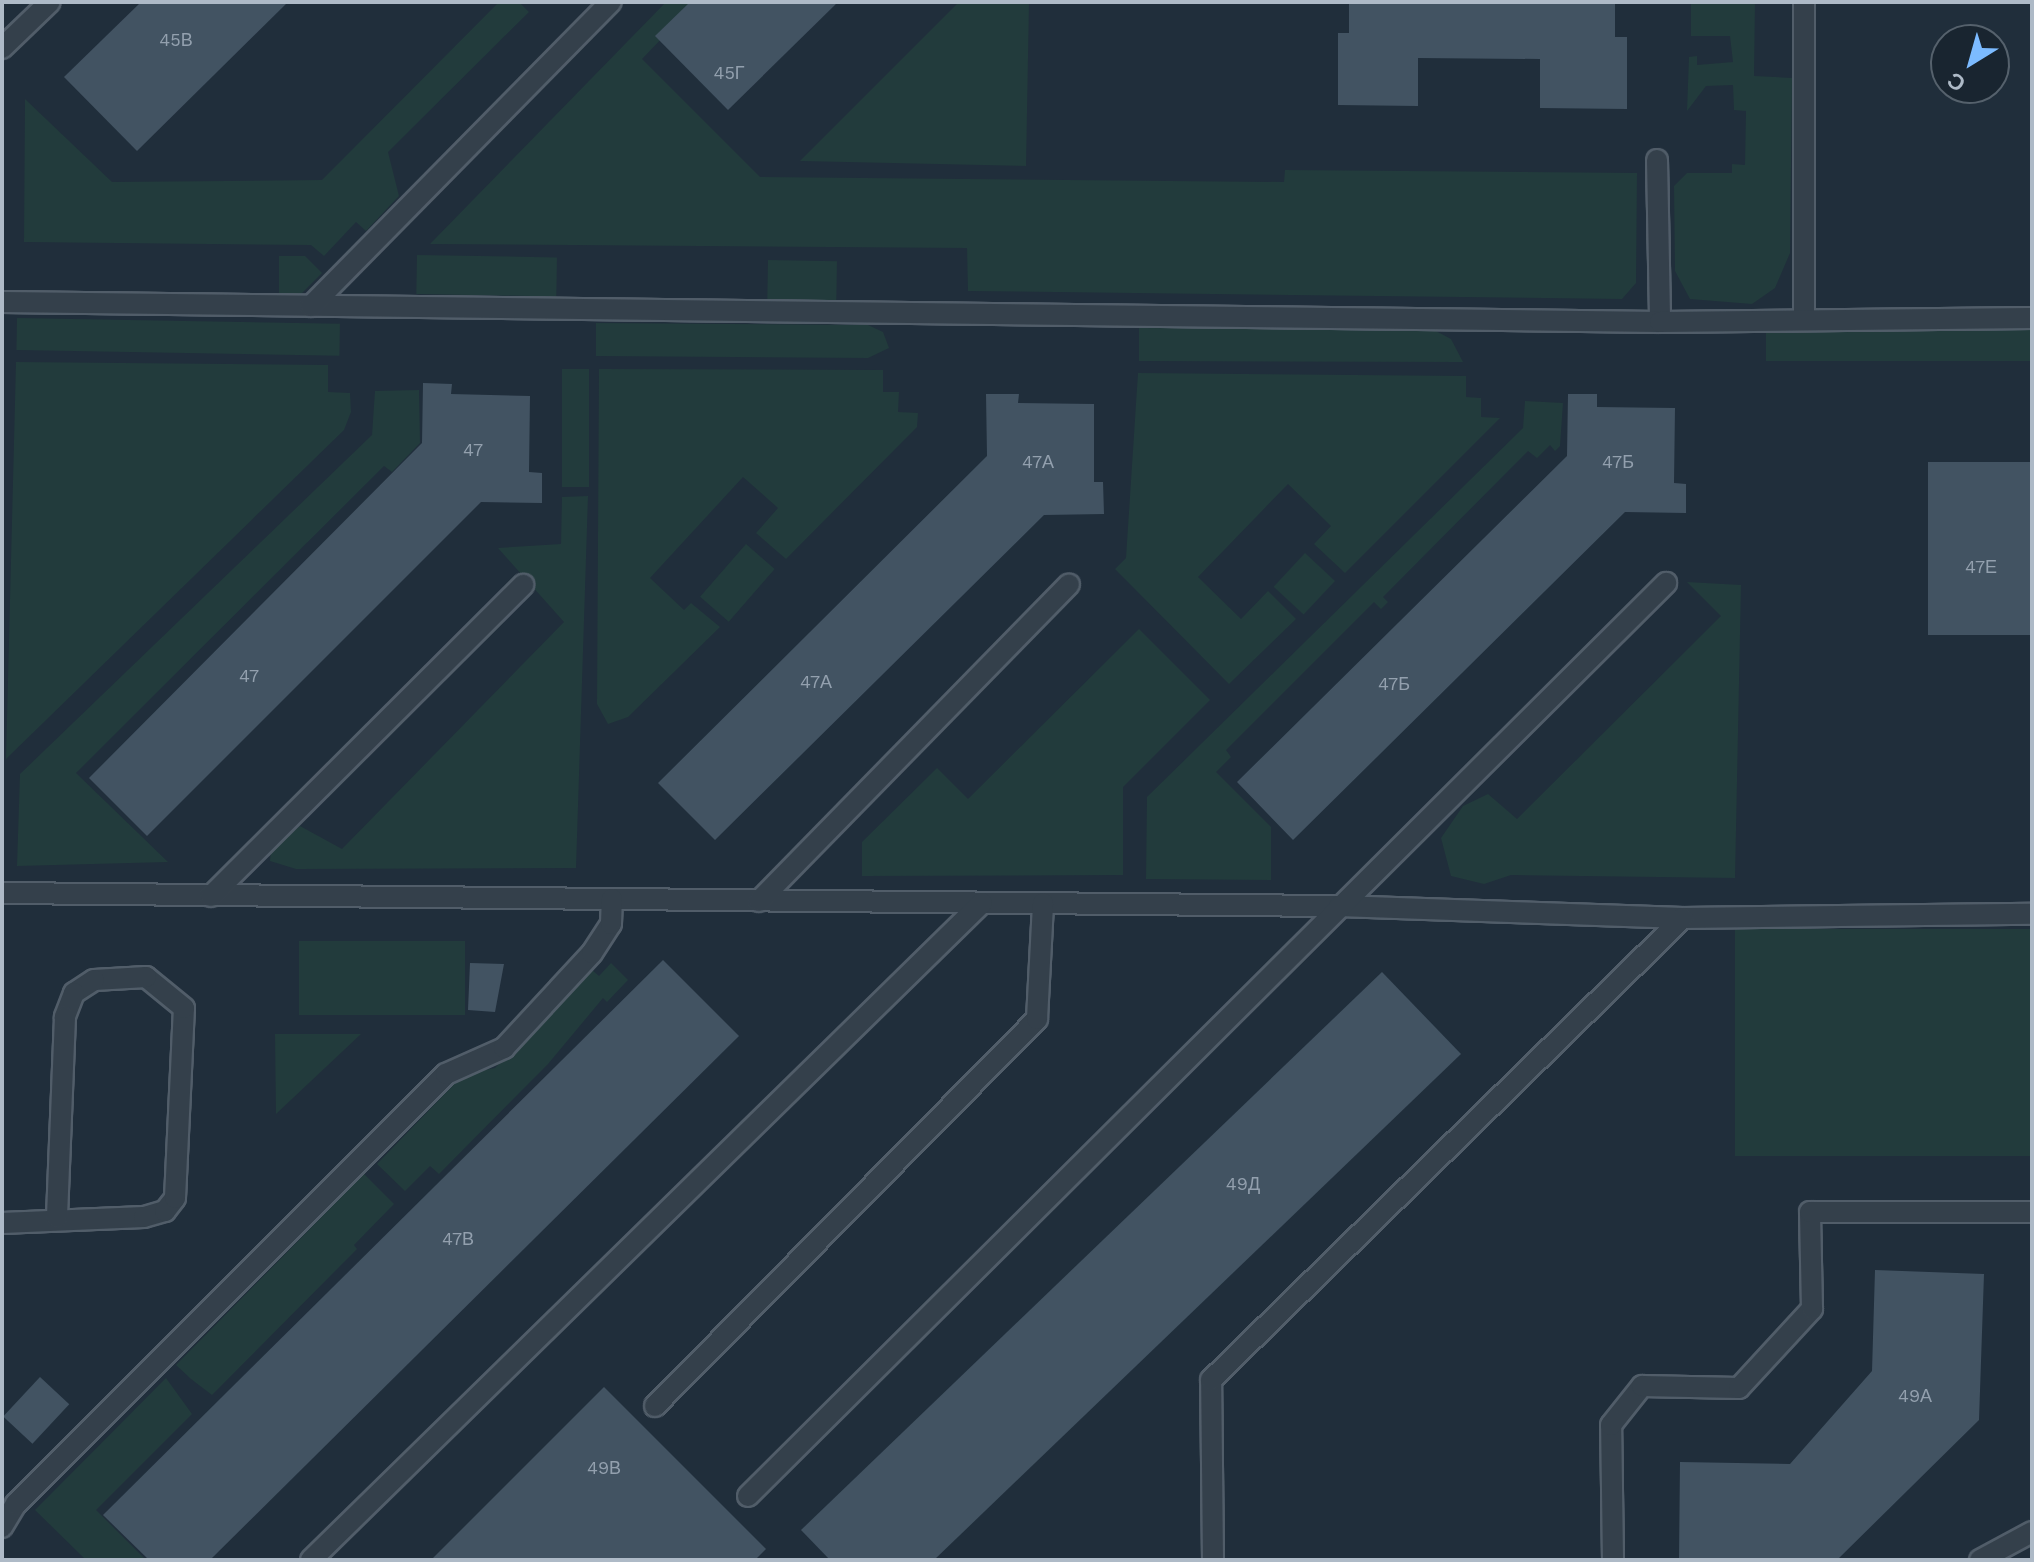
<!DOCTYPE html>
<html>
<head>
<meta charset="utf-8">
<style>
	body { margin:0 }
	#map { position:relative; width:2034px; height:1562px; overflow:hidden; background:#202e3b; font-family:"Work Sans",sans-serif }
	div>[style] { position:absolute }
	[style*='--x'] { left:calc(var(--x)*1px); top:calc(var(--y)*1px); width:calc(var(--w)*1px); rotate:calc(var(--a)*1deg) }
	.green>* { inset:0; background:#223b3c; transform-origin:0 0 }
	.building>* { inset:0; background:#425362; transform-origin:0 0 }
	.roads { filter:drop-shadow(2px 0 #515d69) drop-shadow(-2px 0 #515d69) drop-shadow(0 2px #515d69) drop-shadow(0 -2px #515d69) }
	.lane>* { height:20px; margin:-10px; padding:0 10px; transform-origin:10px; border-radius:10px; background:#34404b }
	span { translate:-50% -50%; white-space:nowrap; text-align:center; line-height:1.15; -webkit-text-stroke:6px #192530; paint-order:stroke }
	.number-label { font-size:18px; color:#93a0ae }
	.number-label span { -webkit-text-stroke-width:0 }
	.frame { position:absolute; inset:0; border:4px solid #aebac7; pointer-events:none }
	.north { position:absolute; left:1930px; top:24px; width:80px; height:80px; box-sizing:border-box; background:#192530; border:2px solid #55616c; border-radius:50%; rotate:217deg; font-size:22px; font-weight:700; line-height:32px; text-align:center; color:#aebac7 }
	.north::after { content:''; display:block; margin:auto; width:28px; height:36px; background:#7cbbff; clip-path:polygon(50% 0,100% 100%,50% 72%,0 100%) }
</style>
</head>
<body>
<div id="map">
	<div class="green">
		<i style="clip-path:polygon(499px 2px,519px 2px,529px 12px,388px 152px,399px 196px,366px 231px,356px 222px,324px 256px,311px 245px,24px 242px,25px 99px,112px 182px,322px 180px)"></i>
		<i style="clip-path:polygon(666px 2px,697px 2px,642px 59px,760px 177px,1284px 182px,1285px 170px,1637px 173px,1636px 283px,1622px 299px,968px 291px,967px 248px,430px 244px)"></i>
		<i style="clip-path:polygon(959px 2px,1029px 2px,1026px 166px,800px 161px)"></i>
		<i style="clip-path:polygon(1691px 2px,1755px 2px,1754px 76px,1792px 78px,1790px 253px,1775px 288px,1752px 304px,1690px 299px,1675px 271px,1674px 186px,1687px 173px,1732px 173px,1732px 164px,1745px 165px,1746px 111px,1734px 110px,1733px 85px,1706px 86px,1687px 111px,1689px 57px,1697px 56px,1697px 65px,1733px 62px,1730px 36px,1691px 36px)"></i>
		<i style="left:417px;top:255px;width:140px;height:39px;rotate:1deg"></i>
		<i style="clip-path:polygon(279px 256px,305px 256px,322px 273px,301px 294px,279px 294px)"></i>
		<i style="left:768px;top:260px;width:69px;height:39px;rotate:1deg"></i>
		<i style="left:17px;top:318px;width:323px;height:32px;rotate:1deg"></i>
		<i style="clip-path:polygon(596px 323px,868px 325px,883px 332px,889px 348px,868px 358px,596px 356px)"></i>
		<i style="clip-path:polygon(1139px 328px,1432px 329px,1451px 339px,1463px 362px,1139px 361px)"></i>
		<i style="left:2032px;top:330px;width:31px;height:266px;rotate:90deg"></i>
		<i style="clip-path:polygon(16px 362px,328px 365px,328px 392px,350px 393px,351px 412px,344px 430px,6px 759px)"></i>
		<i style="left:562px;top:369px;width:27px;height:118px"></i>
		<i style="clip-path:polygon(599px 369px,883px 370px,883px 392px,899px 392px,898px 412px,918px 413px,917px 427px,786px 559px,756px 533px,778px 508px,743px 477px,650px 578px,684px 610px,691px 603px,720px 627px,628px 717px,608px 724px,597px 704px)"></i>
		<i style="clip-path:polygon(1138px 373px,1466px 376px,1466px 397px,1481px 398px,1481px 417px,1500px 418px,1345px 573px,1314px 544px,1331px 526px,1288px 484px,1198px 577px,1241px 619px,1268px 591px,1296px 619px,1229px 684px,1115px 569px,1126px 558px)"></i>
		<i style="clip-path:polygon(419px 390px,420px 443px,392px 472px,384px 466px,76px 773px,168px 862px,17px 866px,20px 774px,372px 435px,375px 391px)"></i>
		<i style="clip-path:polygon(1525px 401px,1563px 403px,1560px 446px,1555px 451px,1550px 445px,1537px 458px,1528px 451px,1383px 597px,1388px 602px,1381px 609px,1374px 602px,1226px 750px,1231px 757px,1216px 772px,1271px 827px,1271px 880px,1146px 879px,1147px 797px,1523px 428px)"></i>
		<i style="clip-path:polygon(588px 496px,576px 868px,296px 869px,270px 861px,271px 851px,300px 826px,342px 849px,564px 622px,498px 548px,561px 544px,562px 497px)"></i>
		<i style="left:746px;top:544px;width:38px;height:70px;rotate:41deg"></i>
		<i style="left:1305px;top:553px;width:41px;height:46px;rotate:43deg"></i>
		<i style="clip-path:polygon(1687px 582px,1741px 585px,1735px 878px,1511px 875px,1484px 884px,1451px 876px,1441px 838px,1463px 806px,1488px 794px,1517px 819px,1721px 616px)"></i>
		<i style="clip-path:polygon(1139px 629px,1210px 700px,1123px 787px,1123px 875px,862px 876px,862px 842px,937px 768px,968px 799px)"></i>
		<i style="left:1735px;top:929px;width:297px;height:227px"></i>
		<i style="left:299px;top:941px;width:166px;height:74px"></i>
		<i style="clip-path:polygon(611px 963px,628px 980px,607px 1002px,603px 998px,548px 1064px,439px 1174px,430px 1166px,405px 1191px,377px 1164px,464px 1074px,495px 1068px,590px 968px,599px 976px)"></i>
		<i style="clip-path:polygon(275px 1034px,361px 1034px,276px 1114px)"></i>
		<i style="clip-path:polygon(364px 1174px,394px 1204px,354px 1245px,357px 1249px,212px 1395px,191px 1379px,176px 1365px)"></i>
		<i style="clip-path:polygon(166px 1378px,192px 1414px,96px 1510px,146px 1560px,86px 1560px,35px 1510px)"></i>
	</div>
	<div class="building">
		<i style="clip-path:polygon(141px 2px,288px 2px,137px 151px,64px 77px)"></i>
		<i style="clip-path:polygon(690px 2px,838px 2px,728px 110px,655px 36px)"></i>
		<i style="clip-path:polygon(1349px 2px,1615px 2px,1615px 37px,1627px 37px,1627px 109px,1540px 108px,1540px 59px,1418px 58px,1418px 106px,1338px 105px,1338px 33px,1349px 33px)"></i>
		<i style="clip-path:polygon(423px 383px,452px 384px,451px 394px,530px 396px,529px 472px,542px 473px,542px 503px,481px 502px,147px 836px,89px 778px,422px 443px)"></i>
		<i style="clip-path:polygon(986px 394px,1019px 394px,1018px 403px,1094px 404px,1094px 482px,1103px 482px,1104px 514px,1044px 515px,715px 840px,658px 783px,987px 456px)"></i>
		<i style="clip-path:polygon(1568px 394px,1597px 394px,1597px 407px,1675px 408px,1674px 483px,1686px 484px,1686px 513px,1625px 512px,1293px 840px,1237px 782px,1567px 456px)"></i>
		<i style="left:2031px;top:462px;width:173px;height:103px;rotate:90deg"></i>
		<i style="clip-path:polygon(663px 960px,739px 1036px,210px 1560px,149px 1560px,103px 1515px)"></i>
		<i style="clip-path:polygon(470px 963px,504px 964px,495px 1012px,468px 1010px)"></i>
		<i style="clip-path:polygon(1382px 972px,1461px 1054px,934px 1560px,830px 1560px,801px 1530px)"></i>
		<i style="clip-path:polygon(1875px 1270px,1984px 1274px,1979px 1420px,1837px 1560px,1679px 1560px,1680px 1462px,1790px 1464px,1872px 1371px)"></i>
		<i style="left:40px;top:1377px;width:40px;height:54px;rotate:43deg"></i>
		<i style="clip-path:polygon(604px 1387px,766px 1549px,755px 1560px,431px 1560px)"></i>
	</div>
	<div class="roads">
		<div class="lane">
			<i style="--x:1804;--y:2;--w:317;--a:90"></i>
			<i style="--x:2;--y:48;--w:66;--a:-43.8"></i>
			<i style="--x:1657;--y:160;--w:162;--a:88.9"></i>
			<i style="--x:2;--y:302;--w:1658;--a:0.69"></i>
			<i style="--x:1660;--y:322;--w:372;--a:-0.6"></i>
			<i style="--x:311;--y:306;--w:427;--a:-45.4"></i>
			<i style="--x:2;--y:893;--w:1337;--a:0.56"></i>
			<i style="--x:1339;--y:906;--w:344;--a:2"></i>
			<i style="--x:1683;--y:918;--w:349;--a:-0.7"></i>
			<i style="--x:211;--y:896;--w:441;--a:-44.9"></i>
			<i style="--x:759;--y:901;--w:443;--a:-45.6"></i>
			<i style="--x:2;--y:1223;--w:142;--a:-2.4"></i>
			<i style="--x:144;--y:1217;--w:22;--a:-16"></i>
			<i style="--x:165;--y:1211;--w:16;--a:-52"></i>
			<i style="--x:175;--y:1198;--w:190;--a:-87.3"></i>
			<i style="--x:184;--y:1008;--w:49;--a:-140.8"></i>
			<i style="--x:146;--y:977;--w:52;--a:176.7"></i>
			<i style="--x:94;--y:980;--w:24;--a:147"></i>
			<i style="--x:74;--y:993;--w:26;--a:111"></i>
			<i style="--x:65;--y:1017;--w:201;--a:92.3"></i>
			<i style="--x:655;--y:1406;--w:544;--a:-45.37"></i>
			<i style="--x:1037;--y:1019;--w:116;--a:-87"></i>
			<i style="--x:748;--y:1496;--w:1295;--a:-44.84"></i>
			<i style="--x:2;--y:1527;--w:27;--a:-59"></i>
			<i style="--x:16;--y:1504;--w:608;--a:-45"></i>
			<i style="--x:446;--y:1074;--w:64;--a:-24.1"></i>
			<i style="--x:504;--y:1048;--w:129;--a:-47.2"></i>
			<i style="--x:592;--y:953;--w:35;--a:-57"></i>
			<i style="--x:611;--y:924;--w:25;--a:-88"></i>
			<i style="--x:311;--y:1560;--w:939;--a:-44.4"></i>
			<i style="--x:1213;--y:1560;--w:180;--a:-90.6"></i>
			<i style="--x:1211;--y:1380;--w:660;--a:-44.39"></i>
			<i style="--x:1613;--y:1560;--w:135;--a:-90.8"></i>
			<i style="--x:1611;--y:1425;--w:50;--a:-51.5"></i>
			<i style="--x:1642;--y:1386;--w:97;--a:1.2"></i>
			<i style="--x:1739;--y:1388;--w:108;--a:-47.3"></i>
			<i style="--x:1812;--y:1309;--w:97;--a:-91.2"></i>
			<i style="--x:1810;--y:1212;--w:222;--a:0"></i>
			<i style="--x:1980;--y:1560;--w:59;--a:-28.3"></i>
		</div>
	</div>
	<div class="number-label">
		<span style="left:176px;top:40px">45В</span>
		<span style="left:729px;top:73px">45Г</span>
		<span style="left:473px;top:450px">47</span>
		<span style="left:1038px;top:462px">47А</span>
		<span style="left:1618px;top:462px">47Б</span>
		<span style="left:1981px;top:567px">47Е</span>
		<span style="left:249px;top:676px">47</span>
		<span style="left:816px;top:682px">47А</span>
		<span style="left:1394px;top:684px">47Б</span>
		<span style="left:1243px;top:1184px">49Д</span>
		<span style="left:458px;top:1239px">47В</span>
		<span style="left:1915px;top:1396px">49А</span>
		<span style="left:604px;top:1468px">49В</span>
	</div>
	<div class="frame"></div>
	<div class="north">С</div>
</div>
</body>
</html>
